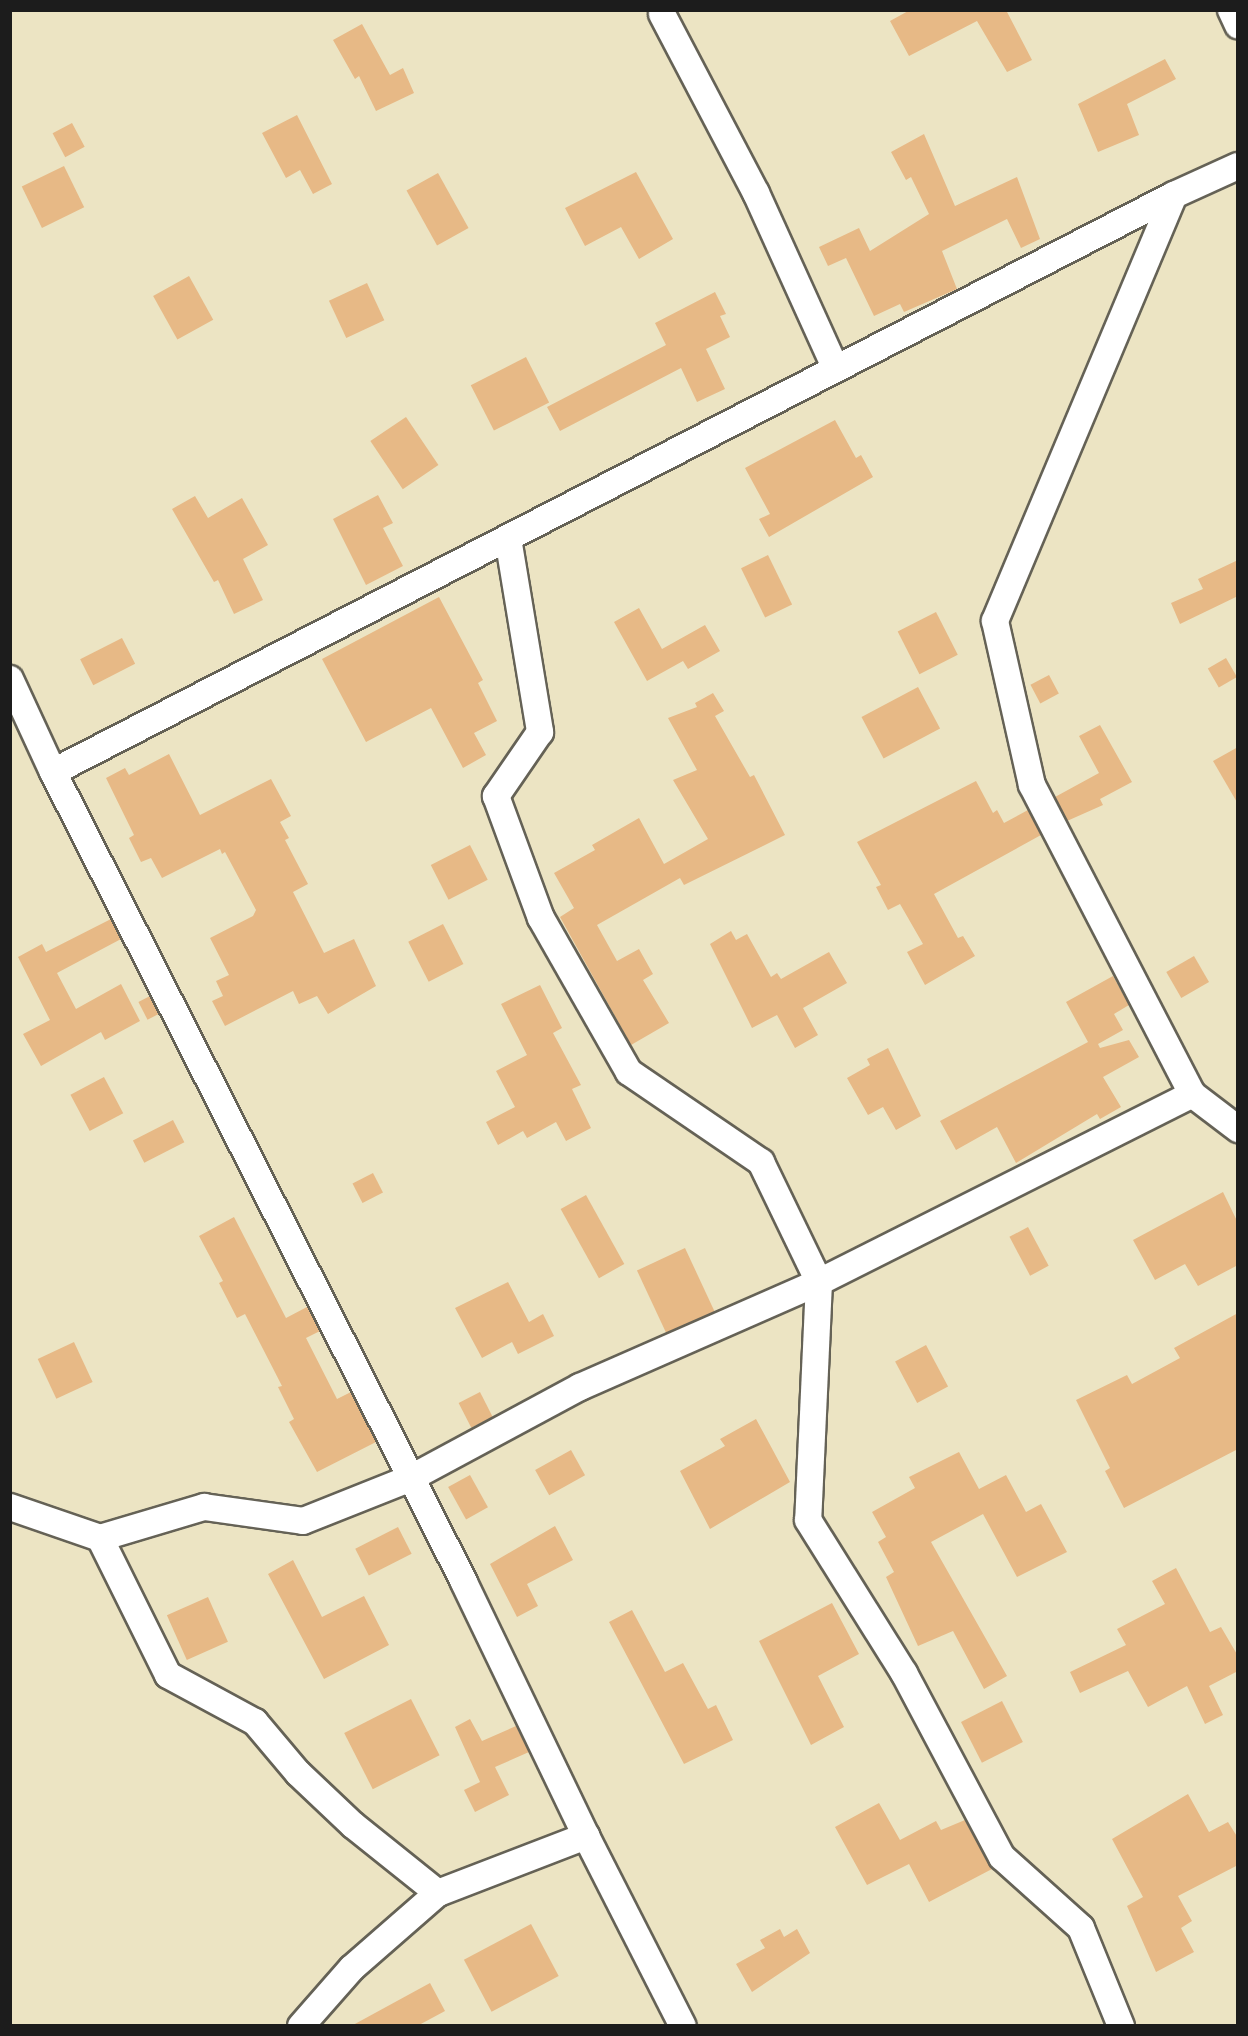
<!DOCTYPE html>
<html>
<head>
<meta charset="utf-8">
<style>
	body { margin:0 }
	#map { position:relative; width:1248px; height:2036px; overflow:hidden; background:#ece4c3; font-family:"Libre Caslon Text",serif }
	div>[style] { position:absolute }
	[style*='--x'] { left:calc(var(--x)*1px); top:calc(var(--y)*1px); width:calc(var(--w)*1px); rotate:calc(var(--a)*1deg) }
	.building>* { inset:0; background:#e7b986; transform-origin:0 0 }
	.roads { filter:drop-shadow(2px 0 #656256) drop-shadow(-2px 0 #656256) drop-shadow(0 2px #656256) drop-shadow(0 -2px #656256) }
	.street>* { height:26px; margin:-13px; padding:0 13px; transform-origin:13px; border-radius:13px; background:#fff }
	span { translate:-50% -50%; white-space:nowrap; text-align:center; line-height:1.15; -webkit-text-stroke:6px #fcf5e5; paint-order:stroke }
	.frame { position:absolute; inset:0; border:12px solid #1c1c1c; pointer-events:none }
</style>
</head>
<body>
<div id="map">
	<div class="building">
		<i style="clip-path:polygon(910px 10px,1006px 10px,1032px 60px,1007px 72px,977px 21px,909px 56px,890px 21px)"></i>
		<i style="clip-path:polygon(362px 24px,390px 75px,403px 68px,414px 93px,376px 111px,359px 76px,355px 79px,333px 40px)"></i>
		<i style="clip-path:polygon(1165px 59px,1176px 79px,1127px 104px,1139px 135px,1098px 152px,1078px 104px)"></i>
		<i style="clip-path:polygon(297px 115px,332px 184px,313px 194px,300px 170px,286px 178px,262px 133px)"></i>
		<i style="left:72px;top:123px;width:27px;height:22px;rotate:62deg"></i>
		<i style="clip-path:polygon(924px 134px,955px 206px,1017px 177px,1040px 239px,1021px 248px,1007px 219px,942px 251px,957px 289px,904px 312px,900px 304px,874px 316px,846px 258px,828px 266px,819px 247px,859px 228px,870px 251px,929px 214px,911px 177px,906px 180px,891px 152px)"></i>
		<i style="left:64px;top:166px;width:46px;height:47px;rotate:64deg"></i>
		<i style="clip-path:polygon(636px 172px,673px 239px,639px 259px,621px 227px,585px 246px,565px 208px)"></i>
		<i style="left:438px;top:173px;width:63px;height:36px;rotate:61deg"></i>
		<i style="left:189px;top:276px;width:50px;height:41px;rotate:61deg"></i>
		<i style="left:367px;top:283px;width:41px;height:42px;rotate:65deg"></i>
		<i style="clip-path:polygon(715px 292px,726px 314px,720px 316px,730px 337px,706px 349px,725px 389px,697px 402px,681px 368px,560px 431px,547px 407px,666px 345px,655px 323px)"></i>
		<i style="left:526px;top:357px;width:51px;height:62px;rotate:63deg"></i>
		<i style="left:406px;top:417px;width:58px;height:43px;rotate:56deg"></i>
		<i style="clip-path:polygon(835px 420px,856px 458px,861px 455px,873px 477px,769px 537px,759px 519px,770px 514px,745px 468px)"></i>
		<i style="clip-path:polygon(378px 495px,393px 523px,383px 528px,403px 566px,366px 585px,333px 519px)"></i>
		<i style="clip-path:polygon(195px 496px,208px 518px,242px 498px,268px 545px,243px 559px,263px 600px,234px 614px,218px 580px,214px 582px,172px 509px)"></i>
		<i style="left:768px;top:555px;width:55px;height:30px;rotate:64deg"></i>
		<i style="clip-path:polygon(1238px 560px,1238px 596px,1180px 624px,1171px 603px,1203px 589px,1198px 579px)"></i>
		<i style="clip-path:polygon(439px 597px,483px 680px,478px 683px,497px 721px,474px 733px,486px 755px,463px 768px,431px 708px,366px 742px,322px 659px)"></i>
		<i style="clip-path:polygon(639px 608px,662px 649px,705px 625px,720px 651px,688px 669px,683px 661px,647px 681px,614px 622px)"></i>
		<i style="left:936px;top:612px;width:48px;height:43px;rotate:63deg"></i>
		<i style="left:122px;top:638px;width:29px;height:47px;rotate:63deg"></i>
		<i style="left:1226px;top:658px;width:22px;height:21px;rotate:60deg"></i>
		<i style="left:1049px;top:675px;width:21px;height:21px;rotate:62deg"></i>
		<i style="left:918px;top:687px;width:47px;height:64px;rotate:62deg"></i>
		<i style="clip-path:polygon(713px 693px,724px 711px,715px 716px,750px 777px,754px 775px,785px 835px,684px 885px,680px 878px,597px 925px,617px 961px,639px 949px,653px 974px,643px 980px,669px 1023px,631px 1045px,560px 917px,574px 908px,554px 873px,595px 850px,592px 845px,639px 818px,664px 864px,708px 839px,673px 780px,697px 770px,668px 718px,697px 707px,695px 703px)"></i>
		<i style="clip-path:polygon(1100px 725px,1132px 782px,1100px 799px,1103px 805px,1067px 821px,1055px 797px,1099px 773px,1079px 736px)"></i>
		<i style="clip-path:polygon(1238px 747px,1238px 804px,1213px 761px)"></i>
		<i style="clip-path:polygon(169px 754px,200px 815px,271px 779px,291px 816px,280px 822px,289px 838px,285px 840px,308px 884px,293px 892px,324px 953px,354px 939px,376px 986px,328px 1014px,317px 996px,299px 1004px,293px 991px,225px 1026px,212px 1001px,223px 996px,216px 981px,229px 975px,210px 938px,253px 916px,256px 910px,225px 852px,222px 854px,220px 849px,162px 878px,151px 858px,141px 862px,129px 838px,134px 835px,106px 778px,125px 768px,129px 775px)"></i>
		<i style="clip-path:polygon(976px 781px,993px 813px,997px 810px,1004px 823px,1028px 810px,1041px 835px,934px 894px,958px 938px,963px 936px,975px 956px,925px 985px,907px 952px,923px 944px,900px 904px,888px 910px,876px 887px,881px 885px,857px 842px)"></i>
		<i style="left:470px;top:845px;width:39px;height:44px;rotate:63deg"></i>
		<i style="clip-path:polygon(111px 919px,121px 939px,57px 973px,76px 1009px,121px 984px,140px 1021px,105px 1040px,101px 1032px,41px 1066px,23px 1034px,50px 1020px,18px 957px,42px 944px,46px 952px)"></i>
		<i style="left:443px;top:924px;width:45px;height:39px;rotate:63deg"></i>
		<i style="clip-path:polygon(731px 931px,736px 940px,747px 934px,771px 977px,777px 973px,781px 979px,829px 952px,847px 983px,803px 1008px,818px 1035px,795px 1048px,777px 1015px,752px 1028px,710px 944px)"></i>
		<i style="left:1194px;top:956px;width:30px;height:32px;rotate:60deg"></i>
		<i style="clip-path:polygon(1113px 976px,1129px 1005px,1114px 1014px,1123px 1030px,1098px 1044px,1100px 1048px,1129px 1040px,1139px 1057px,1103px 1077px,1121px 1107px,1100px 1119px,1097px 1114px,1016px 1163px,997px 1127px,956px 1150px,940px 1121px,1088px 1042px,1066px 1002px)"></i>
		<i style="clip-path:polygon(540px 985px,562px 1028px,553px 1033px,581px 1085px,572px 1089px,591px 1128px,566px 1141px,556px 1122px,527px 1138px,523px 1131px,498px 1145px,486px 1122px,515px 1107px,496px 1071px,527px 1055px,501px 1004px)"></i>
		<i style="left:150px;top:996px;width:20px;height:13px;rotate:63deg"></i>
		<i style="clip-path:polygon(888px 1048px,921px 1116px,896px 1130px,883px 1107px,868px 1115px,847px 1078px,870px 1065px,867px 1059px)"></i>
		<i style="left:104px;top:1077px;width:41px;height:38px;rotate:62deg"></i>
		<i style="left:173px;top:1120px;width:25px;height:45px;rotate:63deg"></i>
		<i style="left:373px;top:1173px;width:22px;height:23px;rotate:63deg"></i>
		<i style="clip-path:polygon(1223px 1192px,1238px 1223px,1238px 1265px,1198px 1286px,1185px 1264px,1155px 1280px,1133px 1240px)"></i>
		<i style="left:586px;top:1195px;width:79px;height:29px;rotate:61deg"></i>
		<i style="clip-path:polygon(234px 1217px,286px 1318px,307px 1307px,320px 1331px,306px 1338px,337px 1399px,351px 1392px,376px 1442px,317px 1472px,289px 1422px,294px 1419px,278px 1387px,282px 1386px,245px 1314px,237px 1318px,219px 1283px,223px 1281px,199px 1236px)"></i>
		<i style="left:1028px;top:1227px;width:44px;height:21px;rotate:62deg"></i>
		<i style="left:685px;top:1248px;width:70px;height:53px;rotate:65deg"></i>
		<i style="clip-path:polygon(508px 1282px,529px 1322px,543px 1314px,554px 1336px,518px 1354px,512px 1342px,482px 1358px,455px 1308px)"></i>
		<i style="clip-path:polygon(1238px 1313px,1238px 1449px,1124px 1508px,1105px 1471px,1110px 1468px,1076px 1400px,1127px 1375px,1132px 1384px,1180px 1358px,1174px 1348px)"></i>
		<i style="left:74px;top:1342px;width:44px;height:40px;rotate:65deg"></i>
		<i style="left:926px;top:1345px;width:47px;height:35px;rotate:62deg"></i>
		<i style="left:480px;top:1392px;width:28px;height:24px;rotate:63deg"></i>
		<i style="clip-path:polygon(756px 1419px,790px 1482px,710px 1529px,680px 1471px,725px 1446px,720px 1439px)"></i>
		<i style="left:571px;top:1450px;width:29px;height:41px;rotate:61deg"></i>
		<i style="clip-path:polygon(959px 1452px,979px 1489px,1006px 1475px,1026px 1512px,1041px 1504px,1067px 1552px,1017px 1577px,983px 1514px,931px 1542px,1007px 1676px,984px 1689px,953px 1631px,918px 1646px,886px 1577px,894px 1572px,878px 1542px,886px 1537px,872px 1512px,915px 1488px,909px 1477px)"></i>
		<i style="left:470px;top:1475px;width:37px;height:25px;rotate:61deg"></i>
		<i style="clip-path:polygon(555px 1526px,573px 1560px,527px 1584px,538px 1606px,517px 1617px,490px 1564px)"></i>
		<i style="left:398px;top:1527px;width:30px;height:48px;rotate:63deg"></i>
		<i style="clip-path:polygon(293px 1560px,322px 1617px,364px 1596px,389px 1645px,324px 1679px,268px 1574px)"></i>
		<i style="clip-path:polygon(1176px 1568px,1210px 1632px,1221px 1627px,1238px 1656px,1238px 1671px,1209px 1686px,1223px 1715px,1205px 1724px,1187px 1686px,1148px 1707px,1128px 1671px,1080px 1693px,1070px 1672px,1126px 1645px,1117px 1629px,1165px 1604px,1152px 1581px)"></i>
		<i style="left:208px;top:1597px;width:49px;height:45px;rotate:66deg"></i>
		<i style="clip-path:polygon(832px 1603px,859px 1654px,818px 1676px,844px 1727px,811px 1745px,759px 1641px)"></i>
		<i style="clip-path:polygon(632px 1610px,665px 1672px,683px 1663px,708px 1709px,716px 1705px,733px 1740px,684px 1764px,609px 1622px)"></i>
		<i style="left:411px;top:1699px;width:63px;height:75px;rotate:63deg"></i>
		<i style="left:1002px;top:1701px;width:46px;height:46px;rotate:63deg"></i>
		<i style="clip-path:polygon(470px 1719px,482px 1741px,516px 1726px,529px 1752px,495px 1767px,509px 1795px,475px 1812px,464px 1790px,480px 1782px,455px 1727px)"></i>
		<i style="clip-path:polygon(1188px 1794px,1209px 1832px,1228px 1822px,1238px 1838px,1238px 1865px,1178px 1896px,1192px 1921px,1181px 1928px,1194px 1952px,1156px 1972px,1127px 1906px,1143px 1897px,1112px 1839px)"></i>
		<i style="clip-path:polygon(879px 1803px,900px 1840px,936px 1821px,941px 1830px,965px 1820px,992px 1869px,929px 1902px,909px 1864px,867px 1885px,835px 1827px)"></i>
		<i style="left:531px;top:1924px;width:59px;height:76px;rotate:62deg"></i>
		<i style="clip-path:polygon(780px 1929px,784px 1937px,797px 1929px,810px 1953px,752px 1992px,736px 1964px,765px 1948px,760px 1940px)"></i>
		<i style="clip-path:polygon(430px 1983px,445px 2011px,419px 2025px,353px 2025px)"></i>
	</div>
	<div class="roads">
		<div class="street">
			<i style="--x:1231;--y:10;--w:17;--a:65"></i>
			<i style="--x:662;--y:14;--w:202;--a:62.3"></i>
			<i style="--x:756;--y:193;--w:193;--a:65.6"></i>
			<i style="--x:1174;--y:195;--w:462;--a:112.8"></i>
			<i style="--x:995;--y:621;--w:168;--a:77.3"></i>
			<i style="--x:1032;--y:785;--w:348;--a:62.6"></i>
			<i style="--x:1192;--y:1094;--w:58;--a:37.3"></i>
			<i style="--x:508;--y:538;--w:197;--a:80.6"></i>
			<i style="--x:540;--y:732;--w:78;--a:124.5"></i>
			<i style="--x:496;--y:796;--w:130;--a:69.8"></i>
			<i style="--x:541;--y:918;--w:177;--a:60.3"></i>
			<i style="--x:629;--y:1072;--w:160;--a:34.3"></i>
			<i style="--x:761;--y:1162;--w:133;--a:64.2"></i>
			<i style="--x:819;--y:1282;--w:238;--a:92.6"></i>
			<i style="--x:808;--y:1520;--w:181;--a:57.9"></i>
			<i style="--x:904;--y:1673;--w:208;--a:62"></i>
			<i style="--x:1002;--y:1857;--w:106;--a:41.9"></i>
			<i style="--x:1081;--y:1928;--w:106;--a:67.8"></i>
			<i style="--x:10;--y:679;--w:102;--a:65.2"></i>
			<i style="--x:10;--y:1507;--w:95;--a:19"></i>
			<i style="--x:100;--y:1538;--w:153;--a:63.6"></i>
			<i style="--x:168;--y:1675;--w:99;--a:28.4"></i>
			<i style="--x:255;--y:1722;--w:67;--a:49.9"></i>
			<i style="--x:298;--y:1773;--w:76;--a:43.4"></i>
			<i style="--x:353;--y:1825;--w:109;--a:38.7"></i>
			<i style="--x:438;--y:1893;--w:159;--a:-21.1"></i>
			<i style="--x:586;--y:1836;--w:213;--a:63"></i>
			<i style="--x:100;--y:1538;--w:109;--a:-16.6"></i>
			<i style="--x:204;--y:1507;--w:100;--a:8"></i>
			<i style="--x:303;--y:1521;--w:116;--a:-21.7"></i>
			<i style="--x:411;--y:1478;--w:192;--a:-28.3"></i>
			<i style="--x:580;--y:1387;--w:261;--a:-23.7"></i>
			<i style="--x:819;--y:1282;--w:418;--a:-26.7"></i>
			<i style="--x:586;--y:1836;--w:282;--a:-115.7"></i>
			<i style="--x:464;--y:1582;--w:908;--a:-116.9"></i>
			<i style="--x:53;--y:772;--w:1261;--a:-27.24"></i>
			<i style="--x:1174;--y:195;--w:70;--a:-24.4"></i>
			<i style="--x:301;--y:2026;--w:77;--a:-48.7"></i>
			<i style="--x:352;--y:1968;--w:114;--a:-41.1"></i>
		</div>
	</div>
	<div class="frame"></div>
</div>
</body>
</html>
